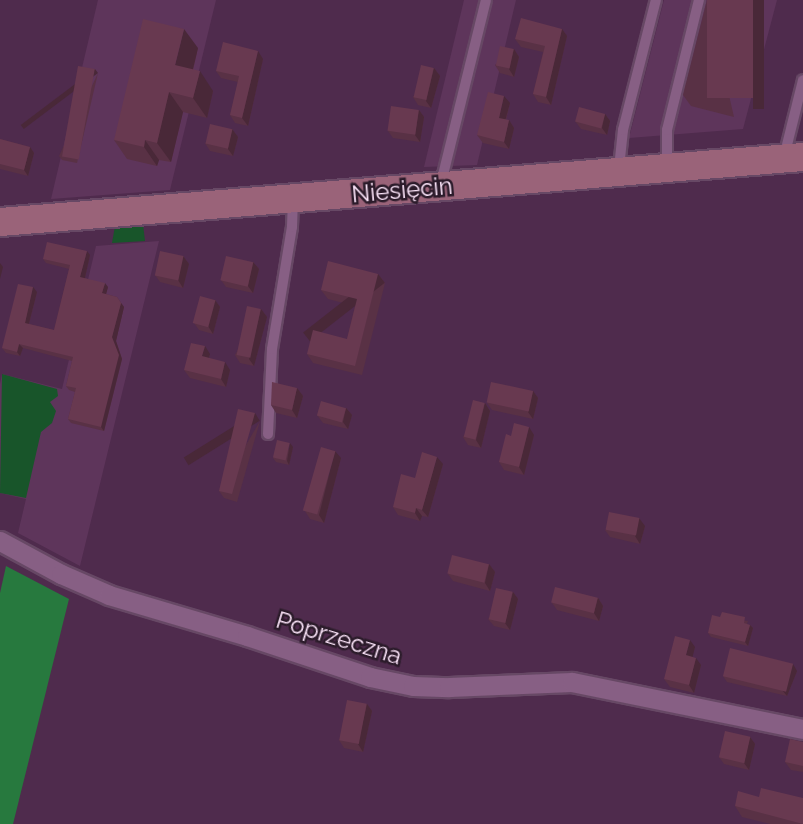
<!DOCTYPE html>
<html>
<head>
<meta charset="utf-8">
<style>
	body { margin:0 }
	#map { position:relative; width:803px; height:824px; overflow:hidden; background:#4f2b4d; font-family:Raleway,sans-serif }
	div>[style] { position:absolute }
	[style*='--x'] { left:calc(var(--x)*1px); top:calc(var(--y)*1px); width:calc(var(--w)*1px); rotate:calc(var(--a)*1deg) }
	.built>* { inset:0; background:#5e355b }
	.green>* { inset:0; background:#18552a }
	.forest>* { inset:0; background:#27793e }
	.roads { filter:drop-shadow(2px 0 #674865) drop-shadow(-2px 0 #674865) drop-shadow(0 2px #674865) drop-shadow(0 -2px #674865) }
	.lane>* { height:10px; margin:-5px; padding:0 5px; transform-origin:5px; border-radius:5px; background:#875f84 }
	.street>* { height:19px; margin:-9.5px; padding:0 9.5px; transform-origin:9.5px; border-radius:9.5px; background:#875f84 }
	.secondary>* { height:28px; margin:-14px; padding:0 14px; transform-origin:14px; border-radius:14px; background:#9a6379 }
	.wall>* { inset:0; background:#593145 }
	.shaded-wall>* { inset:0; background:#492838; transform-origin:0 0 }
	.building>* { inset:0; background:#683950; transform-origin:0 0 }
	span { translate:-50% -50%; white-space:nowrap; text-align:center; line-height:1.15; -webkit-text-stroke:5px #2b1b2a; paint-order:stroke }
	.street-label { font-size:24px; color:#f9e2f7 }
</style>
</head>
<body>
<div id="map">
	<div class="built">
		<i style="clip-path:polygon(98px 0,216px 0,170px 190px,51px 199px)"></i>
		<i style="clip-path:polygon(464px 0,516px 0,477px 165px,424px 167px)"></i>
		<i style="clip-path:polygon(664px 0,777px 0,743px 129px,629px 138px)"></i>
		<i style="clip-path:polygon(159px 241px,80px 566px,18px 533px,26px 499px,0 493px,0 384px,2px 374px,62px 389px,96px 246px)"></i>
	</div>
	<div class="green">
		<i style="clip-path:polygon(143px 224px,145px 241px,112px 243px,115px 226px)"></i>
		<i style="clip-path:polygon(2px 374px,57px 389px,58px 396px,50px 402px,56px 411px,52px 423px,41px 432px,26px 498px,0 493px)"></i>
	</div>
	<div class="forest">
		<i style="clip-path:polygon(6px 566px,69px 599px,13px 824px,0 824px,0 593px)"></i>
	</div>
	<div class="roads">
		<div class="lane">
			<i style="--x:784;--y:157;--w:79;--a:-76.1"></i>
			<i style="--x:667;--y:164;--w:34;--a:-90"></i>
			<i style="--x:667;--y:130;--w:134;--a:-76.2"></i>
			<i style="--x:619;--y:168;--w:38;--a:-84"></i>
			<i style="--x:623;--y:130;--w:134;--a:-75.8"></i>
			<i style="--x:441;--y:183;--w:188;--a:-76.2"></i>
			<i style="--x:268;--y:434;--w:85;--a:-87.3"></i>
			<i style="--x:272;--y:349;--w:124;--a:-80.7"></i>
			<i style="--x:292;--y:227;--w:28;--a:-88"></i>
		</div>
		<div class="street">
			<i style="--x:0;--y:541;--w:69;--a:28.4"></i>
			<i style="--x:61;--y:574;--w:52;--a:23.6"></i>
			<i style="--x:109;--y:595;--w:144;--a:16.5"></i>
			<i style="--x:247;--y:636;--w:130;--a:18.4"></i>
			<i style="--x:370;--y:677;--w:44;--a:11.8"></i>
			<i style="--x:413;--y:686;--w:36;--a:2"></i>
			<i style="--x:449;--y:687;--w:123;--a:-2.3"></i>
			<i style="--x:572;--y:682;--w:236;--a:11.5"></i>
		</div>
		<div class="secondary">
			<i style="--x:0;--y:222;--w:806;--a:-4.63"></i>
		</div>
	</div>
	<div class="wall">
		<i style="clip-path:polygon(707px 0,734px 117px,691px 106px,683px 95px)"></i>
		<i style="clip-path:polygon(562px 29px,567px 36px,551px 105px,538px 102px,533px 94px,543px 52px,521px 47px,515px 39px)"></i>
		<i style="clip-path:polygon(198px 48px,193px 70px,213px 91px,207px 118px,183px 112px,171px 162px,159px 160px,157px 166px,127px 159px,114px 140px)"></i>
		<i style="clip-path:polygon(514px 49px,519px 57px,514px 77px,500px 73px,495px 65px)"></i>
		<i style="clip-path:polygon(263px 59px,248px 126px,235px 123px,230px 115px,238px 82px,221px 78px,216px 71px)"></i>
		<i style="clip-path:polygon(434px 68px,440px 76px,431px 108px,418px 105px,413px 97px)"></i>
		<i style="clip-path:polygon(98px 73px,77px 163px,62px 160px,59px 156px)"></i>
		<i style="clip-path:polygon(510px 103px,506px 120px,509px 120px,514px 128px,509px 149px,483px 143px,477px 135px)"></i>
		<i style="clip-path:polygon(419px 110px,424px 117px,420px 142px,393px 138px,388px 131px)"></i>
		<i style="clip-path:polygon(605px 114px,610px 121px,607px 135px,581px 129px,575px 121px)"></i>
		<i style="clip-path:polygon(232px 129px,238px 137px,233px 156px,210px 151px,205px 143px)"></i>
		<i style="clip-path:polygon(0 139px,30px 147px,34px 153px,28px 176px,0 169px)"></i>
		<i style="clip-path:polygon(90px 255px,85px 278px,108px 287px,106px 294px,117px 297px,124px 307px,116px 341px,122px 359px,104px 431px,71px 423px,68px 419px,75px 392px,69px 390px,66px 386px,72px 361px,23px 348px,20px 356px,6px 353px,2px 348px,37px 292px,29px 324px,54px 330px,69px 269px,46px 263px,43px 259px)"></i>
		<i style="clip-path:polygon(183px 256px,189px 264px,183px 288px,160px 282px,155px 275px)"></i>
		<i style="clip-path:polygon(253px 262px,259px 269px,253px 293px,226px 287px,221px 280px)"></i>
		<i style="clip-path:polygon(378px 274px,385px 283px,362px 375px,313px 363px,307px 354px,347px 339px,355px 306px,328px 299px,321px 290px)"></i>
		<i style="clip-path:polygon(215px 300px,220px 307px,213px 334px,199px 330px,194px 323px)"></i>
		<i style="clip-path:polygon(261px 309px,267px 317px,254px 366px,240px 363px,235px 355px)"></i>
		<i style="clip-path:polygon(210px 354px,209px 358px,230px 370px,226px 387px,190px 378px,184px 370px)"></i>
		<i style="clip-path:polygon(297px 388px,303px 396px,297px 418px,276px 413px,271px 405px)"></i>
		<i style="clip-path:polygon(533px 391px,538px 398px,533px 419px,492px 410px,487px 403px)"></i>
		<i style="clip-path:polygon(485px 403px,490px 411px,481px 448px,468px 445px,463px 437px)"></i>
		<i style="clip-path:polygon(346px 408px,352px 415px,348px 429px,323px 423px,317px 415px)"></i>
		<i style="clip-path:polygon(260px 421px,237px 502px,224px 498px,219px 491px)"></i>
		<i style="clip-path:polygon(534px 435px,524px 475px,504px 470px,499px 462px,511px 436px)"></i>
		<i style="clip-path:polygon(293px 447px,289px 465px,276px 462px,273px 458px)"></i>
		<i style="clip-path:polygon(341px 458px,324px 523px,310px 519px,305px 511px)"></i>
		<i style="clip-path:polygon(443px 464px,428px 517px,422px 516px,420px 521px,398px 515px,393px 507px,415px 478px)"></i>
		<i style="clip-path:polygon(645px 526px,640px 544px,610px 537px,605px 530px)"></i>
		<i style="clip-path:polygon(489px 564px,495px 572px,490px 591px,453px 581px,448px 574px)"></i>
		<i style="clip-path:polygon(513px 592px,518px 599px,510px 630px,494px 626px,488px 619px)"></i>
		<i style="clip-path:polygon(598px 598px,603px 606px,599px 621px,557px 610px,552px 603px)"></i>
		<i style="clip-path:polygon(720px 617px,748px 621px,747px 624px,750px 625px,753px 628px,748px 646px,711px 637px,708px 633px)"></i>
		<i style="clip-path:polygon(695px 647px,692px 657px,701px 665px,694px 693px,670px 687px,664px 679px)"></i>
		<i style="clip-path:polygon(797px 671px,787px 696px,727px 682px,723px 676px)"></i>
		<i style="clip-path:polygon(367px 704px,372px 711px,363px 752px,344px 748px,339px 740px)"></i>
		<i style="clip-path:polygon(750px 737px,755px 744px,749px 770px,724px 764px,719px 757px)"></i>
		<i style="clip-path:polygon(803px 742px,803px 772px,791px 770px,785px 762px)"></i>
		<i style="clip-path:polygon(759px 797px,803px 824px,770px 824px,742px 817px,735px 806px)"></i>
	</div>
	<div class="shaded-wall">
		<i style="left:753px;top:0;width:11px;height:109px"></i>
		<i style="clip-path:polygon(184px 29px,198px 48px,189px 85px,175px 65px)"></i>
		<i style="clip-path:polygon(562px 29px,567px 36px,551px 105px,546px 97px)"></i>
		<i style="clip-path:polygon(514px 49px,519px 57px,514px 77px,509px 69px)"></i>
		<i style="clip-path:polygon(258px 51px,263px 59px,248px 126px,242px 118px)"></i>
		<i style="clip-path:polygon(434px 68px,440px 76px,431px 108px,426px 101px)"></i>
		<i style="left:95px;top:69px;width:5px;height:93px;rotate:53deg"></i>
		<i style="clip-path:polygon(200px 71px,213px 91px,207px 118px,193px 98px)"></i>
		<i style="clip-path:polygon(169px 92px,183px 112px,171px 162px,157px 143px)"></i>
		<i style="clip-path:polygon(504px 96px,510px 103px,504px 125px,499px 118px)"></i>
		<i style="clip-path:polygon(419px 110px,424px 117px,420px 142px,415px 135px)"></i>
		<i style="clip-path:polygon(605px 114px,610px 121px,607px 135px,602px 128px)"></i>
		<i style="clip-path:polygon(509px 120px,514px 128px,509px 149px,504px 142px)"></i>
		<i style="clip-path:polygon(232px 129px,238px 137px,233px 156px,228px 149px)"></i>
		<i style="clip-path:polygon(145px 140px,159px 160px,157px 166px,144px 147px)"></i>
		<i style="clip-path:polygon(30px 147px,34px 153px,28px 176px,24px 170px)"></i>
		<i style="clip-path:polygon(87px 251px,90px 255px,84px 282px,80px 277px)"></i>
		<i style="clip-path:polygon(183px 256px,189px 264px,183px 288px,178px 280px)"></i>
		<i style="clip-path:polygon(253px 262px,259px 269px,253px 293px,248px 286px)"></i>
		<i style="clip-path:polygon(0 263px,3px 267px,0 279px)"></i>
		<i style="left:378px;top:274px;width:11px;height:95px;rotate:52deg"></i>
		<i style="clip-path:polygon(105px 283px,108px 287px,105px 298px,102px 293px)"></i>
		<i style="clip-path:polygon(33px 287px,37px 292px,28px 327px,25px 323px)"></i>
		<i style="clip-path:polygon(215px 300px,220px 307px,213px 334px,208px 326px)"></i>
		<i style="clip-path:polygon(121px 303px,124px 307px,116px 341px,122px 359px,104px 431px,101px 427px,112px 337px)"></i>
		<i style="clip-path:polygon(261px 309px,267px 317px,254px 366px,249px 359px)"></i>
		<i style="clip-path:polygon(19px 344px,23px 348px,20px 356px,17px 352px)"></i>
		<i style="clip-path:polygon(205px 346px,210px 354px,207px 364px,202px 356px)"></i>
		<i style="clip-path:polygon(225px 362px,230px 370px,226px 387px,221px 379px)"></i>
		<i style="clip-path:polygon(297px 388px,303px 396px,297px 418px,292px 410px)"></i>
		<i style="clip-path:polygon(533px 391px,538px 398px,533px 419px,528px 412px)"></i>
		<i style="clip-path:polygon(485px 403px,490px 411px,481px 448px,476px 440px)"></i>
		<i style="clip-path:polygon(346px 408px,352px 415px,348px 429px,343px 422px)"></i>
		<i style="left:255px;top:413px;width:9px;height:84px;rotate:58deg"></i>
		<i style="clip-path:polygon(529px 427px,534px 435px,524px 475px,519px 467px)"></i>
		<i style="clip-path:polygon(290px 443px,293px 447px,289px 465px,287px 461px)"></i>
		<i style="clip-path:polygon(335px 451px,341px 458px,324px 523px,319px 515px)"></i>
		<i style="clip-path:polygon(437px 457px,443px 464px,428px 517px,422px 510px)"></i>
		<i style="clip-path:polygon(416px 508px,422px 516px,420px 521px,415px 513px)"></i>
		<i style="clip-path:polygon(639px 518px,645px 526px,640px 544px,635px 536px)"></i>
		<i style="clip-path:polygon(489px 564px,495px 572px,490px 591px,485px 583px)"></i>
		<i style="clip-path:polygon(513px 592px,518px 599px,510px 630px,505px 623px)"></i>
		<i style="clip-path:polygon(598px 598px,603px 606px,599px 621px,594px 613px)"></i>
		<i style="clip-path:polygon(750px 625px,753px 628px,748px 646px,745px 642px)"></i>
		<i style="clip-path:polygon(690px 640px,695px 647px,691px 663px,686px 655px)"></i>
		<i style="clip-path:polygon(696px 658px,701px 665px,694px 693px,689px 685px)"></i>
		<i style="clip-path:polygon(793px 664px,797px 671px,787px 696px,782px 690px)"></i>
		<i style="clip-path:polygon(367px 704px,372px 711px,363px 752px,358px 744px)"></i>
		<i style="clip-path:polygon(750px 737px,755px 744px,749px 770px,744px 763px)"></i>
	</div>
	<div class="building">
		<i style="left:707px;top:0;width:46px;height:98px"></i>
		<i style="clip-path:polygon(521px 18px,562px 29px,546px 97px,533px 94px,545px 46px,515px 39px)"></i>
		<i style="clip-path:polygon(143px 19px,184px 29px,175px 65px,200px 71px,193px 98px,169px 92px,157px 143px,145px 140px,144px 147px,114px 140px)"></i>
		<i style="clip-path:polygon(223px 42px,258px 51px,242px 118px,230px 115px,239px 76px,216px 71px)"></i>
		<i style="left:500px;top:46px;width:14px;height:20px;rotate:12deg"></i>
		<i style="left:421px;top:65px;width:13px;height:33px;rotate:13deg"></i>
		<i style="left:78px;top:66px;width:17px;height:92px;rotate:10deg"></i>
		<i style="clip-path:polygon(488px 92px,504px 96px,499px 118px,509px 120px,504px 142px,477px 135px)"></i>
		<i style="left:391px;top:106px;width:28px;height:25px;rotate:8deg"></i>
		<i style="left:579px;top:107px;width:27px;height:15px;rotate:15deg"></i>
		<i style="left:210px;top:124px;width:23px;height:20px;rotate:13deg"></i>
		<i style="clip-path:polygon(0 139px,30px 147px,24px 170px,0 164px)"></i>
		<i style="clip-path:polygon(47px 242px,87px 251px,80px 277px,105px 283px,102px 293px,117px 297px,121px 303px,112px 337px,119px 355px,101px 427px,68px 419px,76px 388px,66px 386px,73px 357px,19px 344px,17px 352px,2px 348px,18px 284px,33px 287px,25px 323px,54px 330px,70px 265px,43px 259px)"></i>
		<i style="left:160px;top:251px;width:24px;height:25px;rotate:12deg"></i>
		<i style="left:226px;top:256px;width:28px;height:25px;rotate:13deg"></i>
		<i style="clip-path:polygon(328px 261px,378px 274px,355px 366px,307px 354px,313px 330px,347px 339px,357px 299px,321px 290px)"></i>
		<i style="left:200px;top:296px;width:16px;height:28px;rotate:15deg"></i>
		<i style="left:247px;top:306px;width:14px;height:50px;rotate:12deg"></i>
		<i style="clip-path:polygon(191px 343px,205px 346px,202px 356px,225px 362px,221px 379px,184px 370px)"></i>
		<i style="clip-path:polygon(272px 382px,297px 388px,292px 410px,271px 405px)"></i>
		<i style="left:491px;top:382px;width:43px;height:21px;rotate:12deg"></i>
		<i style="left:473px;top:400px;width:12px;height:38px;rotate:14deg"></i>
		<i style="left:321px;top:401px;width:26px;height:15px;rotate:16deg"></i>
		<i style="clip-path:polygon(238px 409px,255px 413px,232px 494px,219px 491px)"></i>
		<i style="clip-path:polygon(514px 423px,529px 427px,519px 467px,499px 462px,506px 434px,511px 436px)"></i>
		<i style="left:277px;top:440px;width:13px;height:18px;rotate:13deg"></i>
		<i style="left:321px;top:447px;width:15px;height:66px;rotate:16deg"></i>
		<i style="clip-path:polygon(422px 452px,437px 457px,422px 510px,416px 508px,415px 513px,393px 507px,401px 474px,415px 478px)"></i>
		<i style="left:609px;top:512px;width:31px;height:18px;rotate:11deg"></i>
		<i style="left:452px;top:555px;width:38px;height:19px;rotate:14deg"></i>
		<i style="left:555px;top:587px;width:44px;height:16px;rotate:14deg"></i>
		<i style="left:496px;top:588px;width:17px;height:32px;rotate:13deg"></i>
		<i style="clip-path:polygon(722px 612px,745px 617px,744px 623px,750px 625px,745px 642px,708px 633px,712px 615px,720px 617px)"></i>
		<i style="clip-path:polygon(675px 636px,690px 640px,686px 655px,696px 658px,689px 685px,664px 679px)"></i>
		<i style="left:730px;top:648px;width:65px;height:29px;rotate:14deg"></i>
		<i style="left:347px;top:700px;width:20px;height:41px;rotate:11deg"></i>
		<i style="left:725px;top:731px;width:26px;height:27px;rotate:13deg"></i>
		<i style="clip-path:polygon(790px 739px,803px 742px,803px 766px,785px 762px)"></i>
		<i style="clip-path:polygon(761px 788px,803px 798px,803px 824px,735px 806px,738px 791px,759px 797px)"></i>
	</div>
	<div class="street-label">
		<span style="left:402px;top:190px;rotate:-5deg">Niesięcin</span>
		<span style="left:339px;top:638px;rotate:17deg">Poprzeczna</span>
	</div>
</div>
</body>
</html>
